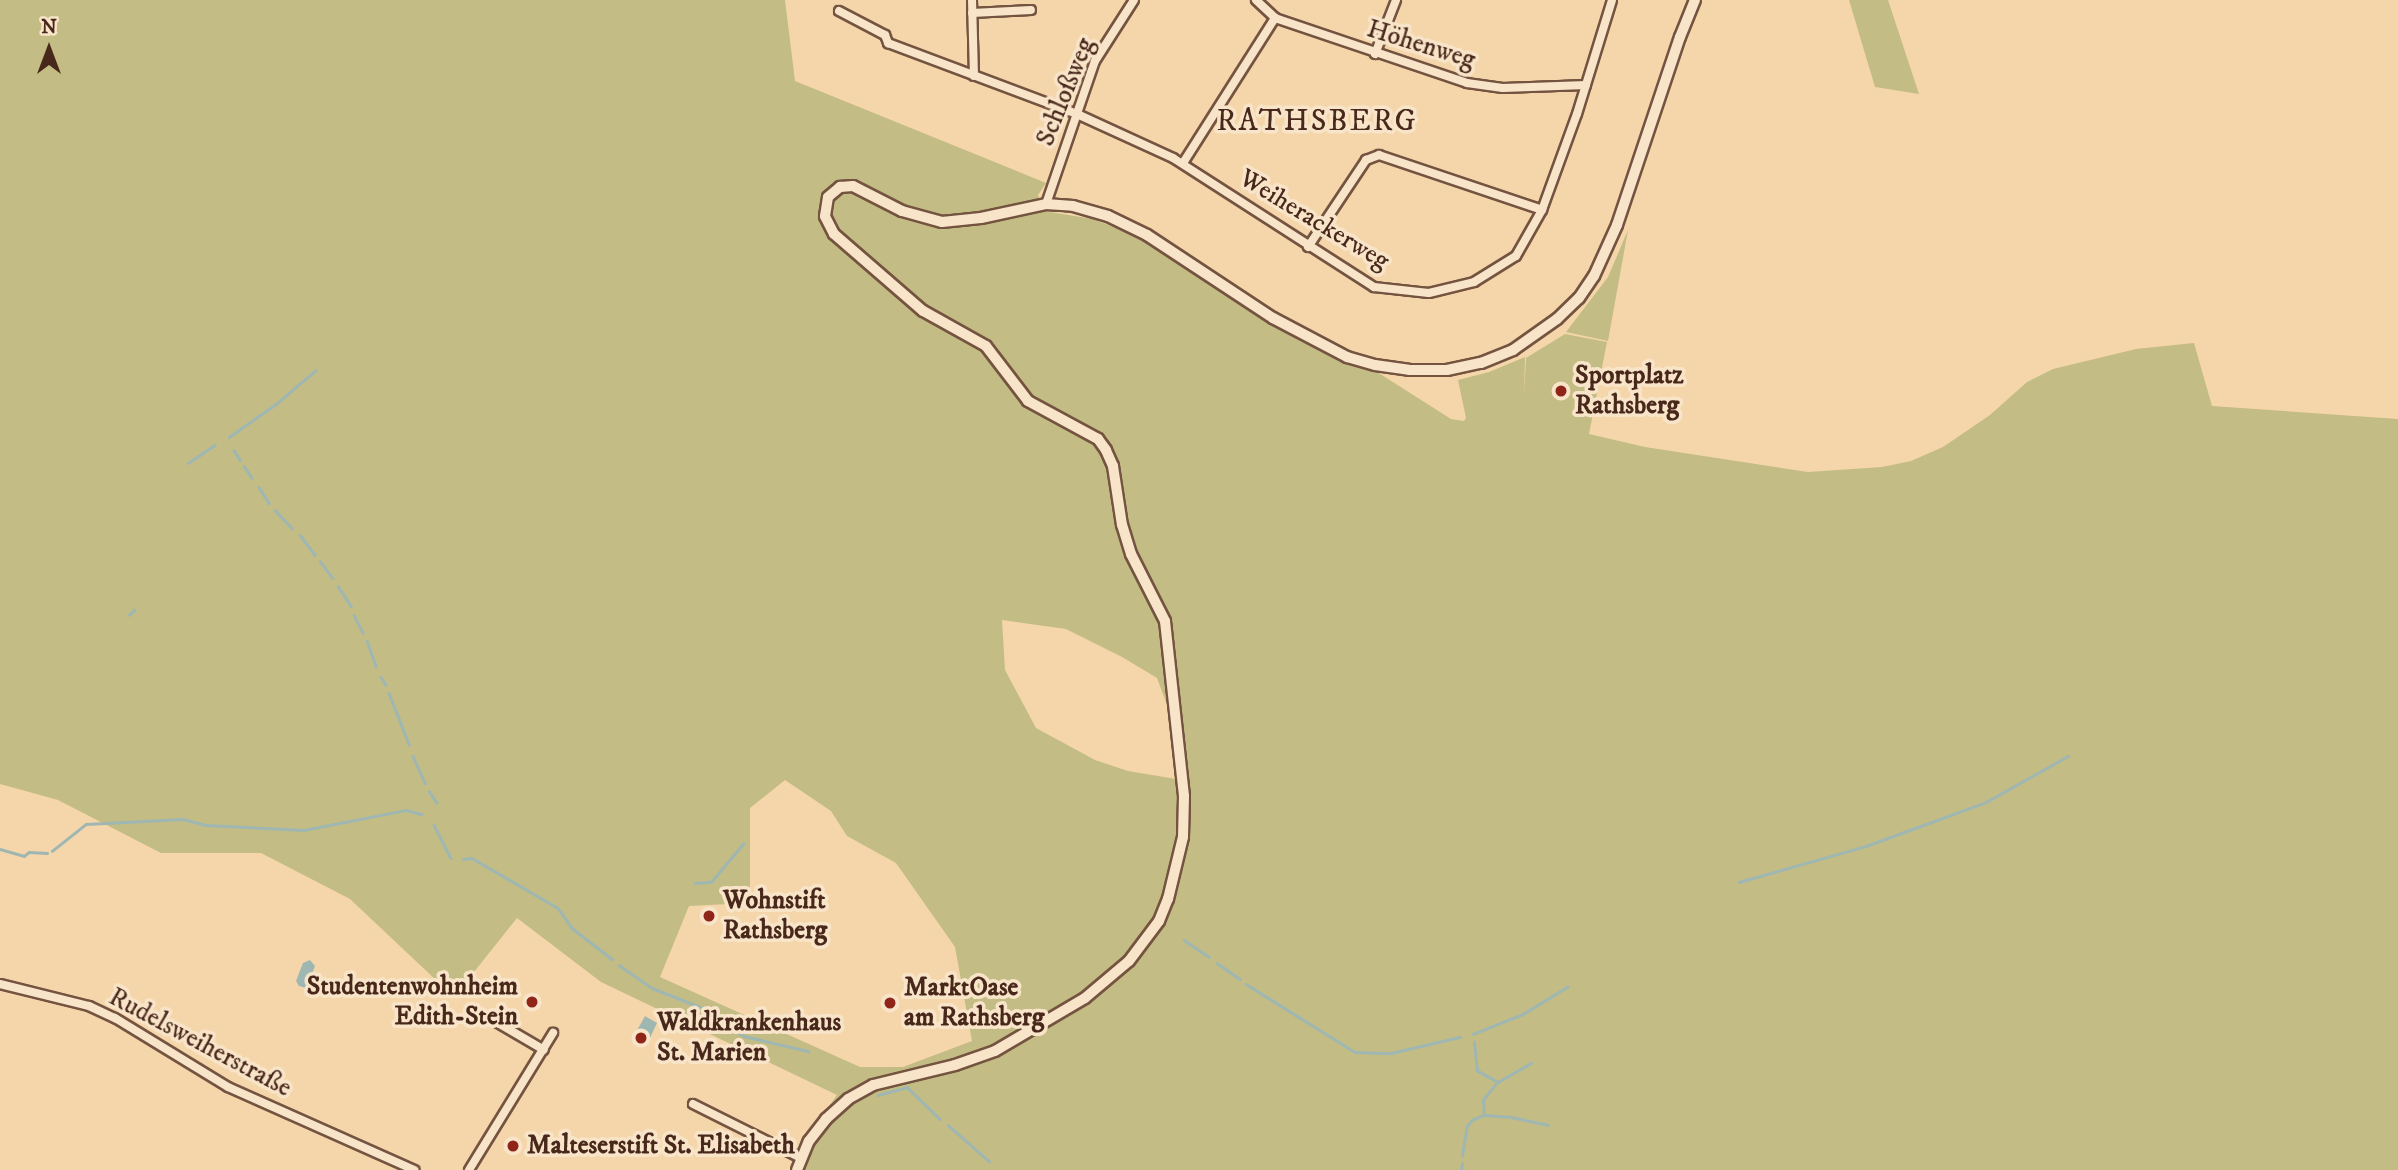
<!DOCTYPE html>
<html>
<head>
<meta charset="utf-8">
<style>
	body { margin:0 }
	#map { position:relative; width:2398px; height:1170px; overflow:hidden; background:#f5d6aa; font-family:"IM FELL DW Pica",serif }
	div>[style] { position:absolute }
	[style*='--x'] { left:calc(var(--x)*1px); top:calc(var(--y)*1px); width:calc(var(--w)*1px); rotate:calc(var(--a)*1deg) }
	.green>* { inset:0; background:#c3bc84 }
	.water>* { inset:0; background:#9fb7b2 }
	.stream>* { height:2.5px; margin:-1.25px; padding:0 1.25px; transform-origin:1.25px; border-radius:1.25px; background:#9fb7b2 }
	.roads { filter:drop-shadow(2px 0 #745440) drop-shadow(-2px 0 #745440) drop-shadow(0 2px #745440) drop-shadow(0 -2px #745440) }
	.street>* { height:8px; margin:-4px; padding:0 4px; transform-origin:4px; border-radius:4px; background:#f8e4c8 }
	.secondary>* { height:10px; margin:-5px; padding:0 5px; transform-origin:5px; border-radius:5px; background:#f8e4c8 }
	.dots>* { width:19px; height:19px; translate:-50% -50%; box-sizing:border-box; border:4px solid #f8e4c8; border-radius:50% }
	span { translate:-50% -50%; white-space:nowrap; text-align:center; line-height:1.15; -webkit-text-stroke:7px #f8e4c8; paint-order:stroke }
	.street-label { font-size:26px; color:#49281c }
	.poi-label { font-size:26px; color:#49281c; font-weight:700 }
	.left { translate:0 -50%; text-align:left }
	.right { translate:-100% -50%; text-align:right }
	.quarter-label { font-size:30px; color:#49281c; letter-spacing:2px }
	.north { position:absolute; left:14px; top:14px; width:70px; height:70px; -webkit-text-stroke:5px #f8e4c8; paint-order:stroke; rotate:0deg; font-size:19px; font-weight:700; line-height:28px; text-align:center; color:#49281c }
	.north::after { content:''; display:block; margin:auto; width:24px; height:32px; background:#49281c; clip-path:polygon(50% 0,100% 100%,50% 72%,0 100%) }
</style>
</head>
<body>
<div id="map">
	<div class="green">
		<i style="clip-path:polygon(evenodd,0 0,785px 0,795px 81px,1046px 183px,1038px 195px,1044px 211px,1093px 219px,1143px 239px,1281px 329px,1324px 352px,1374px 370px,1451px 419px,1464px 421px,1466px 418px,1458px 380px,1489px 372px,1525px 357px,1524px 396px,1526px 358px,1565px 334px,1607px 342px,1589px 434px,1645px 447px,1808px 472px,1882px 467px,1911px 461px,1943px 447px,1990px 415px,2027px 382px,2053px 369px,2136px 349px,2194px 343px,2212px 406px,2398px 419px,2398px 1170px,793px 1170px,800px 1147px,837px 1095px,601px 982px,517px 918px,454px 997px,350px 899px,261px 853px,161px 853px,58px 800px,0 784px,0 0,1002px 620px,1066px 629px,1122px 657px,1157px 678px,1173px 721px,1176px 779px,1128px 771px,1095px 760px,1036px 728px,1005px 670px,1002px 620px,0 0,785px 780px,831px 811px,847px 836px,896px 863px,955px 947px,972px 1041px,903px 1067px,860px 1067px,660px 977px,689px 906px,750px 903px,750px 808px,785px 780px)"></i>
		<i style="clip-path:polygon(1849px 0,1888px 0,1919px 94px,1875px 87px)"></i>
		<i style="clip-path:polygon(1628px 230px,1608px 341px,1566px 332px,1608px 277px)"></i>
	</div>
	<div class="water">
		<i style="clip-path:polygon(310px 960px,315px 966px,308px 984px,306px 988px,299px 986px,296px 981px,303px 963px)"></i>
		<i style="clip-path:polygon(645px 1016px,657px 1023px,649px 1040px,635px 1034px)"></i>
	</div>
	<div class="stream">
		<i style="--x:229;--y:437;--w:57;--a:-35.1"></i>
		<i style="--x:276;--y:404;--w:52;--a:-40.4"></i>
		<i style="--x:234;--y:450;--w:12;--a:59"></i>
		<i style="--x:188;--y:463;--w:32;--a:-34"></i>
		<i style="--x:244;--y:466;--w:14;--a:56"></i>
		<i style="--x:259;--y:487;--w:19;--a:58"></i>
		<i style="--x:275;--y:510;--w:25;--a:47"></i>
		<i style="--x:300;--y:535;--w:25;--a:53"></i>
		<i style="--x:320;--y:561;--w:21;--a:53"></i>
		<i style="--x:338;--y:586;--w:24;--a:57"></i>
		<i style="--x:129;--y:615;--w:7;--a:-45"></i>
		<i style="--x:354;--y:615;--w:20;--a:63"></i>
		<i style="--x:367;--y:641;--w:27;--a:70"></i>
		<i style="--x:381;--y:677;--w:9;--a:58"></i>
		<i style="--x:389;--y:693;--w:55;--a:68.6"></i>
		<i style="--x:413;--y:756;--w:30;--a:66"></i>
		<i style="--x:429;--y:791;--w:14;--a:56"></i>
		<i style="--x:434;--y:825;--w:37;--a:63"></i>
		<i style="--x:0;--y:849;--w:25;--a:16"></i>
		<i style="--x:24;--y:856;--w:6;--a:-39"></i>
		<i style="--x:29;--y:852;--w:18;--a:3"></i>
		<i style="--x:52;--y:851;--w:43;--a:-38.5"></i>
		<i style="--x:86;--y:824;--w:97;--a:-3"></i>
		<i style="--x:183;--y:819;--w:23;--a:15"></i>
		<i style="--x:205;--y:825;--w:99;--a:2.9"></i>
		<i style="--x:304;--y:830;--w:104;--a:-11.1"></i>
		<i style="--x:406;--y:810;--w:16;--a:15"></i>
		<i style="--x:463;--y:859;--w:9;--a:-6"></i>
		<i style="--x:472;--y:858;--w:99;--a:30.2"></i>
		<i style="--x:558;--y:908;--w:24;--a:55"></i>
		<i style="--x:572;--y:928;--w:51;--a:37.8"></i>
		<i style="--x:1739;--y:882;--w:132;--a:-15.8"></i>
		<i style="--x:1866;--y:846;--w:128;--a:-20.1"></i>
		<i style="--x:1986;--y:802;--w:94;--a:-29.3"></i>
		<i style="--x:695;--y:883;--w:16;--a:-4"></i>
		<i style="--x:711;--y:882;--w:50;--a:-49.9"></i>
		<i style="--x:1184;--y:940;--w:30;--a:34"></i>
		<i style="--x:1217;--y:963;--w:28;--a:35"></i>
		<i style="--x:619;--y:965;--w:40;--a:34.9"></i>
		<i style="--x:652;--y:988;--w:68;--a:21.6"></i>
		<i style="--x:715;--y:1013;--w:9;--a:72"></i>
		<i style="--x:718;--y:1022;--w:30;--a:28"></i>
		<i style="--x:744;--y:1036;--w:66;--a:13.2"></i>
		<i style="--x:1246;--y:984;--w:128;--a:32"></i>
		<i style="--x:1355;--y:1052;--w:36;--a:2"></i>
		<i style="--x:1391;--y:1053;--w:71;--a:-13.1"></i>
		<i style="--x:1473;--y:1034;--w:54;--a:-21.8"></i>
		<i style="--x:1523;--y:1014;--w:52;--a:-31.5"></i>
		<i style="--x:1498;--y:1082;--w:38;--a:-30"></i>
		<i style="--x:878;--y:1095;--w:30;--a:-15"></i>
		<i style="--x:907;--y:1087;--w:46;--a:44.1"></i>
		<i style="--x:1484;--y:1115;--w:27;--a:4"></i>
		<i style="--x:1511;--y:1117;--w:38;--a:12"></i>
		<i style="--x:948;--y:1125;--w:55;--a:41.3"></i>
		<i style="--x:1462;--y:1156;--w:30;--a:-81"></i>
		<i style="--x:1467;--y:1126;--w:8;--a:-50"></i>
		<i style="--x:1472;--y:1120;--w:13;--a:-23"></i>
		<i style="--x:1484;--y:1115;--w:15;--a:-94"></i>
		<i style="--x:1483;--y:1100;--w:23;--a:-52"></i>
		<i style="--x:1497;--y:1082;--w:23;--a:-151"></i>
		<i style="--x:1477;--y:1071;--w:29;--a:-96"></i>
		<i style="--x:1461;--y:1170;--w:6;--a:-81"></i>
	</div>
	<div class="roads">
		<div class="street">
			<i style="--x:972;--y:0;--w:76;--a:88.5"></i>
			<i style="--x:1256;--y:0;--w:26;--a:43"></i>
			<i style="--x:1275;--y:18;--w:203;--a:18.7"></i>
			<i style="--x:1467;--y:83;--w:36;--a:8"></i>
			<i style="--x:1503;--y:88;--w:83;--a:-2.1"></i>
			<i style="--x:839;--y:11;--w:52;--a:27.6"></i>
			<i style="--x:885;--y:35;--w:9;--a:69"></i>
			<i style="--x:888;--y:43;--w:202;--a:20.6"></i>
			<i style="--x:1077;--y:114;--w:106;--a:24.6"></i>
			<i style="--x:1173;--y:158;--w:239;--a:32.7"></i>
			<i style="--x:1374;--y:287;--w:55;--a:6.2"></i>
			<i style="--x:1429;--y:293;--w:46;--a:-13.7"></i>
			<i style="--x:1474;--y:282;--w:49;--a:-31.8"></i>
			<i style="--x:1516;--y:256;--w:53;--a:-60.5"></i>
			<i style="--x:1542;--y:210;--w:102;--a:-70"></i>
			<i style="--x:1577;--y:114;--w:119;--a:-72.9"></i>
			<i style="--x:972;--y:13;--w:59;--a:-2.9"></i>
			<i style="--x:1375;--y:54;--w:58;--a:-68.7"></i>
			<i style="--x:1183;--y:163;--w:172;--a:-57.6"></i>
			<i style="--x:1046;--y:204;--w:151;--a:-71.1"></i>
			<i style="--x:1095;--y:61;--w:72;--a:-57.4"></i>
			<i style="--x:1308;--y:247;--w:105;--a:-56.3"></i>
			<i style="--x:1366;--y:160;--w:14;--a:-21"></i>
			<i style="--x:1379;--y:155;--w:172;--a:18.6"></i>
			<i style="--x:0;--y:984;--w:92;--a:13.9"></i>
			<i style="--x:89;--y:1006;--w:29;--a:25"></i>
			<i style="--x:115;--y:1018;--w:132;--a:31.4"></i>
			<i style="--x:228;--y:1087;--w:204;--a:24"></i>
			<i style="--x:498;--y:1023;--w:53;--a:30.4"></i>
			<i style="--x:693;--y:1104;--w:121;--a:26.6"></i>
			<i style="--x:469;--y:1170;--w:161;--a:-58.5"></i>
		</div>
		<div class="secondary">
			<i style="--x:797;--y:1170;--w:31;--a:-68"></i>
			<i style="--x:809;--y:1141;--w:28;--a:-52"></i>
			<i style="--x:826;--y:1119;--w:30;--a:-42"></i>
			<i style="--x:848;--y:1099;--w:29;--a:-29"></i>
			<i style="--x:873;--y:1085;--w:84;--a:-13.7"></i>
			<i style="--x:955;--y:1065;--w:42;--a:-19.3"></i>
			<i style="--x:995;--y:1051;--w:104;--a:-30.5"></i>
			<i style="--x:1085;--y:998;--w:57;--a:-40.1"></i>
			<i style="--x:1129;--y:961;--w:50;--a:-53.1"></i>
			<i style="--x:1159;--y:921;--w:24;--a:-68"></i>
			<i style="--x:1168;--y:899;--w:64;--a:-76.4"></i>
			<i style="--x:1183;--y:837;--w:41;--a:-88.6"></i>
			<i style="--x:1184;--y:796;--w:176;--a:-96.2"></i>
			<i style="--x:1165;--y:621;--w:75;--a:-116.9"></i>
			<i style="--x:1131;--y:554;--w:30;--a:-107"></i>
			<i style="--x:1122;--y:525;--w:60;--a:-98.7"></i>
			<i style="--x:1113;--y:466;--w:17;--a:-114"></i>
			<i style="--x:1106;--y:450;--w:14;--a:-126"></i>
			<i style="--x:1098;--y:439;--w:80;--a:-151.5"></i>
			<i style="--x:1028;--y:401;--w:69;--a:-127.4"></i>
			<i style="--x:986;--y:346;--w:72;--a:-150.9"></i>
			<i style="--x:923;--y:311;--w:118;--a:-139.1"></i>
			<i style="--x:834;--y:234;--w:20;--a:-117"></i>
			<i style="--x:825;--y:216;--w:19;--a:-81"></i>
			<i style="--x:828;--y:197;--w:16;--a:-40"></i>
			<i style="--x:840;--y:187;--w:13;--a:-4"></i>
			<i style="--x:853;--y:186;--w:55;--a:27"></i>
			<i style="--x:902;--y:211;--w:41;--a:15.4"></i>
			<i style="--x:942;--y:222;--w:39;--a:-6"></i>
			<i style="--x:981;--y:218;--w:66;--a:-12.2"></i>
			<i style="--x:1046;--y:204;--w:27;--a:4"></i>
			<i style="--x:1073;--y:206;--w:36;--a:16"></i>
			<i style="--x:1108;--y:216;--w:43;--a:26"></i>
			<i style="--x:1147;--y:235;--w:151;--a:33.4"></i>
			<i style="--x:1273;--y:318;--w:84;--a:27.8"></i>
			<i style="--x:1347;--y:357;--w:29;--a:16"></i>
			<i style="--x:1375;--y:365;--w:34;--a:8"></i>
			<i style="--x:1409;--y:370;--w:38;--a:0"></i>
			<i style="--x:1447;--y:370;--w:35;--a:-12"></i>
			<i style="--x:1481;--y:363;--w:35;--a:-22"></i>
			<i style="--x:1513;--y:350;--w:54;--a:-35.2"></i>
			<i style="--x:1557;--y:319;--w:30;--a:-44"></i>
			<i style="--x:1579;--y:298;--w:27;--a:-56"></i>
			<i style="--x:1594;--y:276;--w:56;--a:-65.7"></i>
			<i style="--x:1617;--y:225;--w:198;--a:-71.5"></i>
			<i style="--x:1680;--y:37;--w:40;--a:-68"></i>
		</div>
	</div>
	<div class="dots">
		<i style="left:1561px;top:391px;background:#8f2418"></i>
		<i style="left:709px;top:916px;background:#8f2418"></i>
		<i style="left:532px;top:1002px;background:#8f2418"></i>
		<i style="left:890px;top:1003px;background:#8f2418"></i>
		<i style="left:641px;top:1038px;background:#8f2418"></i>
		<i style="left:513px;top:1146px;background:#8f2418"></i>
	</div>
	<div class="street-label">
		<span style="left:1421px;top:45px;rotate:17deg">Höhenweg</span>
		<span style="left:1066px;top:92px;rotate:-68deg">Schloßweg</span>
		<span style="left:1314px;top:220px;rotate:31deg">Weiherackerweg</span>
		<span style="left:200px;top:1043px;rotate:28deg">Rudelsweiherstraße</span>
	</div>
	<div class="poi-label">
		<span class="left" style="left:1575px;top:391px">Sportplatz<br>Rathsberg</span>
		<span class="left" style="left:723px;top:916px">Wohnstift<br>Rathsberg</span>
		<span class="right" style="left:518px;top:1002px">Studentenwohnheim<br>Edith-Stein</span>
		<span class="left" style="left:904px;top:1003px">MarktOase<br>am Rathsberg</span>
		<span class="left" style="left:657px;top:1038px">Waldkrankenhaus<br>St. Marien</span>
		<span class="left" style="left:527px;top:1146px">Malteserstift St. Elisabeth</span>
	</div>
	<div class="quarter-label">
		<span style="left:1317px;top:122px">RATHSBERG</span>
	</div>
	<div class="north">N</div>
</div>
</body>
</html>
